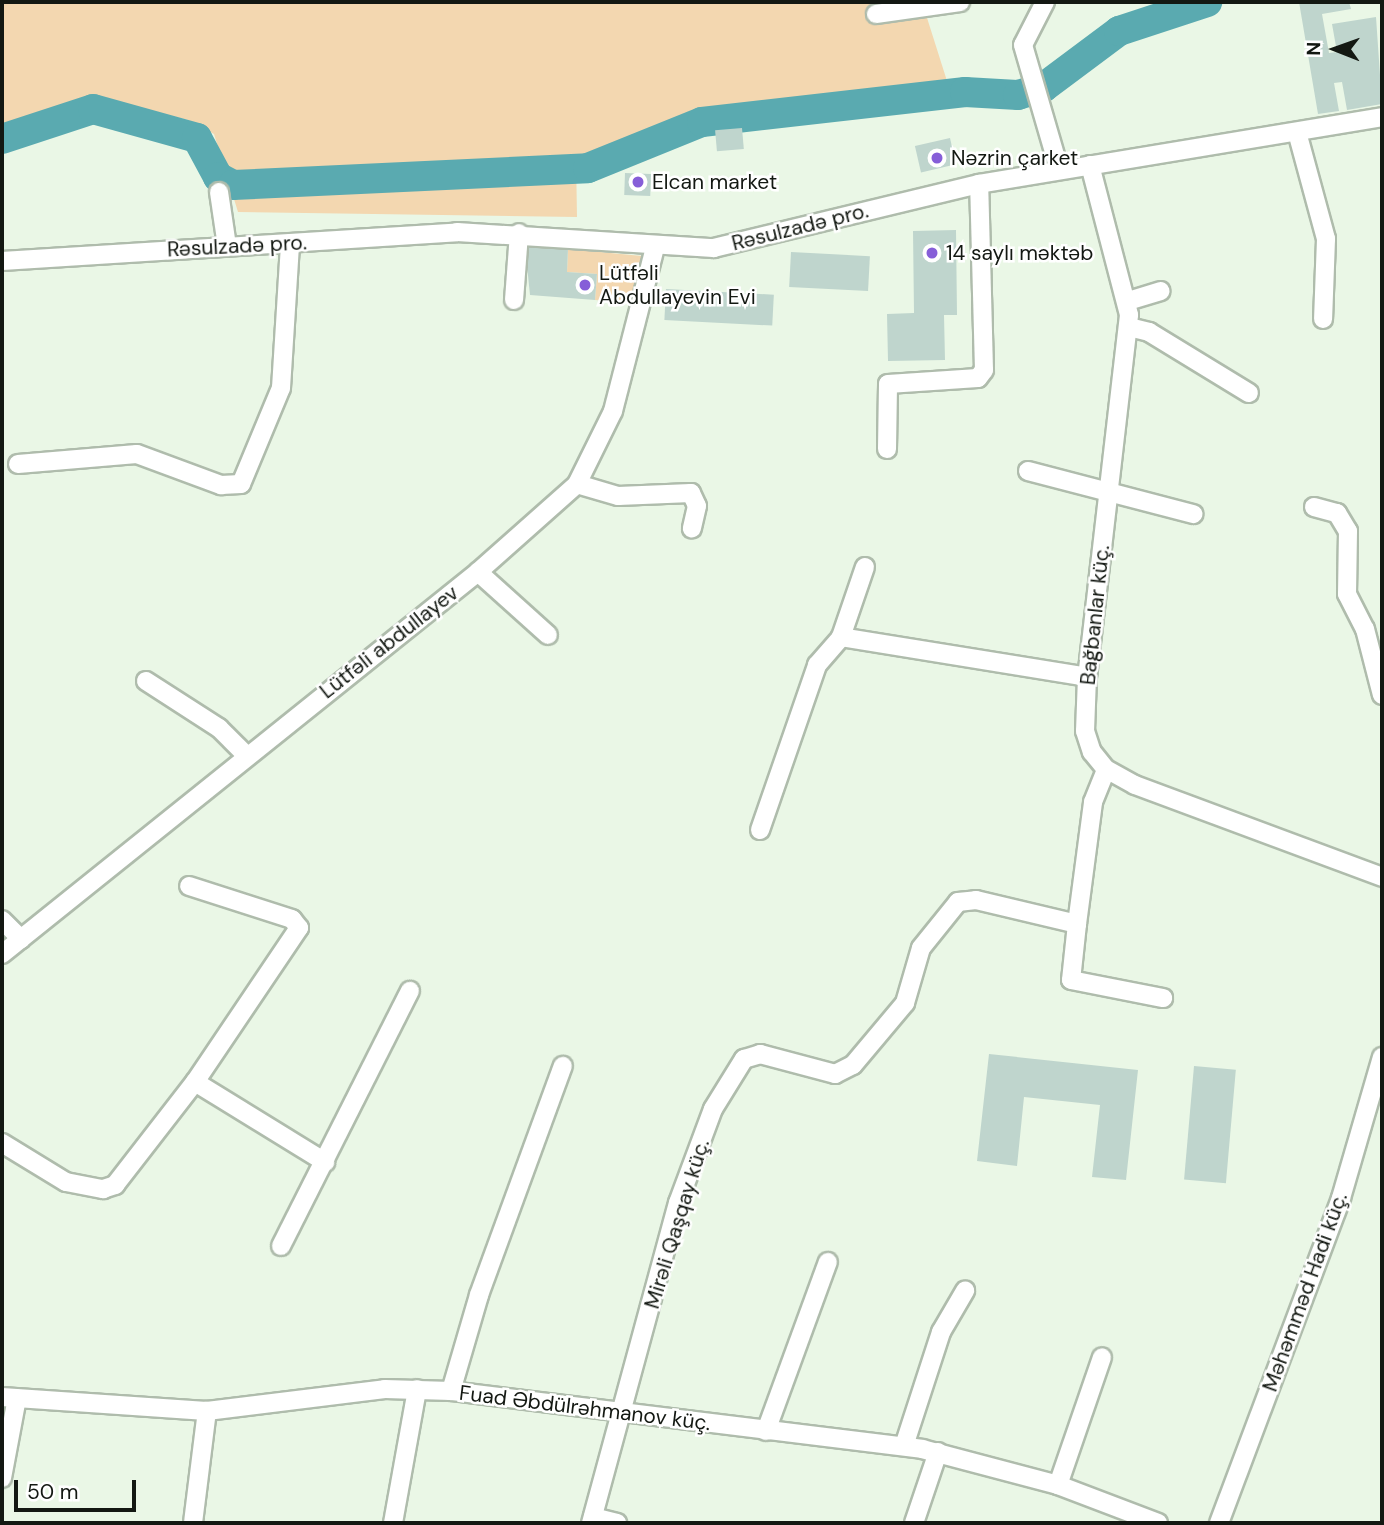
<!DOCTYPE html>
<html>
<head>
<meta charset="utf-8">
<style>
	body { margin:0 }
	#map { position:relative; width:1384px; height:1525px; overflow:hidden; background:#eaf7e6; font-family:"DM Sans",sans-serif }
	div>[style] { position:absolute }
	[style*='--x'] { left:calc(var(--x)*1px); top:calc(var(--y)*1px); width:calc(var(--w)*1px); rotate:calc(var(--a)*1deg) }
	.green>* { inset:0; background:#f3d7b0 }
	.river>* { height:30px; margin:-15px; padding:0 15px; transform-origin:15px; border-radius:15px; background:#5aaab0 }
	.building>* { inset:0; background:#bfd5cd; transform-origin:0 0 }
	.roads { filter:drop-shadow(2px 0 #afbcac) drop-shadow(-2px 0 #afbcac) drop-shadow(0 2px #afbcac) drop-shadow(0 -2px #afbcac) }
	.minor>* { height:18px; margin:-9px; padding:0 9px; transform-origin:9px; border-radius:9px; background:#fff }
	.dots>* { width:19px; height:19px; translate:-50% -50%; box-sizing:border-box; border:4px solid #fff; border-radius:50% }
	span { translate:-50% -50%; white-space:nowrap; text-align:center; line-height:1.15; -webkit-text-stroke:5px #fff; paint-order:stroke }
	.poi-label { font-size:21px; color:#131812 }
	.left { translate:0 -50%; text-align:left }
	.street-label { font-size:21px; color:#131812 }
	.frame { position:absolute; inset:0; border:4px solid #131812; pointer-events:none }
	.north { position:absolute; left:1300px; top:14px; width:70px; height:70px; -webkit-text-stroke:5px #fff; paint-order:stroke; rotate:271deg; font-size:19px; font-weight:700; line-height:28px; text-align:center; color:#131812 }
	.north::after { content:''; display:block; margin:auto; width:24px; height:32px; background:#131812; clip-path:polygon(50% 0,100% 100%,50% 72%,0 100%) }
	.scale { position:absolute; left:14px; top:1480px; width:122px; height:32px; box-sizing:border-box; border:4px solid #131812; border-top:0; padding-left:9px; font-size:21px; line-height:24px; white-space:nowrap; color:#131812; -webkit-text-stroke:5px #fff; paint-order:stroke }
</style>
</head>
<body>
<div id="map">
	<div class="green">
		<i style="clip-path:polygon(2px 2px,922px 2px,947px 81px,702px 108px,576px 157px,577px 217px,238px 212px,214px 134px,188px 120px,96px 97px,2px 129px)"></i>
		<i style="clip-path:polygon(568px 249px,642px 256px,631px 303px,595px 300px,597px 274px,567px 272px)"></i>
	</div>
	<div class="river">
		<i style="--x:2;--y:139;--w:96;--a:-18.2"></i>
		<i style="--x:93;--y:109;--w:108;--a:15.6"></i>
		<i style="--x:197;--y:138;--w:44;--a:61.7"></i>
		<i style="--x:218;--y:177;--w:17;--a:28"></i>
		<i style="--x:233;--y:185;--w:355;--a:-2.7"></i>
		<i style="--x:588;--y:168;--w:123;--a:-22"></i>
		<i style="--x:702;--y:122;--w:265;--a:-6.5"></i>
		<i style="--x:965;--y:92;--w:53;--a:3.2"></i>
		<i style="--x:1018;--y:95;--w:27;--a:-17"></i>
		<i style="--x:1044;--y:87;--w:94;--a:-36.7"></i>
		<i style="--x:1119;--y:31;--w:93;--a:-18.2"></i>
	</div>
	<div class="building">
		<i style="clip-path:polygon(1299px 2px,1349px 2px,1351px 9px,1322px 14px,1329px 53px,1337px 52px,1332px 24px,1376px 17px,1382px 104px,1347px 110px,1342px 82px,1334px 83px,1339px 111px,1318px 114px)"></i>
		<i style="left:742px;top:128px;width:21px;height:27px;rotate:85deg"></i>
		<i style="left:950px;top:138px;width:27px;height:36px;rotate:77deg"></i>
		<i style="left:625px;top:173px;width:26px;height:22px;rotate:2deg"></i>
		<i style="clip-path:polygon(956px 230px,957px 315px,944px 315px,945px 360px,888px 361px,887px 314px,914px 313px,913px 231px)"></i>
		<i style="clip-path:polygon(525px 246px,568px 249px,567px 272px,597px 274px,595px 300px,530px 295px)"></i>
		<i style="left:791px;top:252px;width:79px;height:35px;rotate:3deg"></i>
		<i style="left:666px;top:289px;width:108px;height:31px;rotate:3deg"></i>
		<i style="clip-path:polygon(989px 1054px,1138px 1070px,1126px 1180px,1092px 1177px,1100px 1105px,1024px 1097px,1017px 1166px,977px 1161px)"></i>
		<i style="left:1194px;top:1066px;width:42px;height:114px;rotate:5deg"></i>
	</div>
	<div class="roads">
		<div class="minor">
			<i style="--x:1045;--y:2;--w:48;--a:117.1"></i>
			<i style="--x:1023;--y:45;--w:129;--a:73.8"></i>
			<i style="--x:876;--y:14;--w:85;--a:-8.1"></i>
			<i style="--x:1297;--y:132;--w:111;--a:74.8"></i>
			<i style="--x:1326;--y:239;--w:80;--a:92.1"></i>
			<i style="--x:1090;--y:165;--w:155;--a:75.4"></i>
			<i style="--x:1129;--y:315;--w:364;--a:96.6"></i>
			<i style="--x:1087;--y:677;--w:54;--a:92.1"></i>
			<i style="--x:1085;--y:731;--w:22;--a:72"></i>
			<i style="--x:1092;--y:752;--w:22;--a:51"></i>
			<i style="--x:1106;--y:769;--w:33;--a:29"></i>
			<i style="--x:1135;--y:785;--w:264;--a:20.4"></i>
			<i style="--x:219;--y:192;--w:55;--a:81.6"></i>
			<i style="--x:2;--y:261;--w:456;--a:-3.6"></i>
			<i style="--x:457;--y:232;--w:257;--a:3.6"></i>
			<i style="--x:714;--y:248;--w:273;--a:-13.6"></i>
			<i style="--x:979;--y:184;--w:409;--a:-9.4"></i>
			<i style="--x:514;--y:300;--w:67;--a:-85.7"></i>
			<i style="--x:1128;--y:301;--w:34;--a:-17"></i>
			<i style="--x:1129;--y:327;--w:21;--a:14"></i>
			<i style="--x:1149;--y:332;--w:117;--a:31.4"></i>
			<i style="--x:887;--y:449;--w:65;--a:-89.1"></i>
			<i style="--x:888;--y:384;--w:90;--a:-3.8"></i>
			<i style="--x:978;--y:378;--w:10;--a:-53"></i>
			<i style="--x:984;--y:370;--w:186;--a:-91.5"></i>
			<i style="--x:18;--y:464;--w:119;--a:-4.8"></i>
			<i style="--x:137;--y:454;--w:90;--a:20.3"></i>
			<i style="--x:221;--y:485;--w:20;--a:-3"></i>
			<i style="--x:241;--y:484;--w:104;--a:-67.4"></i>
			<i style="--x:281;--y:388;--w:145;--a:-86.4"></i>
			<i style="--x:1028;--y:471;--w:171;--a:14.6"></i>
			<i style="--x:577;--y:484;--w:43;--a:16.3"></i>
			<i style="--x:618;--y:496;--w:73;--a:-2.4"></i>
			<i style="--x:691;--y:493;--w:14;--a:65"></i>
			<i style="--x:697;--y:506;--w:23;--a:103"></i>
			<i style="--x:1314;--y:507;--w:24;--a:15"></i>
			<i style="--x:1337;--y:513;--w:21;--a:59"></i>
			<i style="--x:1348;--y:531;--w:63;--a:90.9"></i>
			<i style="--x:1347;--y:594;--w:39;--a:63"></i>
			<i style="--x:1365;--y:629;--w:68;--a:75.6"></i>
			<i style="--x:478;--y:572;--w:94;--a:42"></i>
			<i style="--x:841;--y:637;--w:249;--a:9.2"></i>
			<i style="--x:146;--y:681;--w:87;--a:32.8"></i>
			<i style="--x:219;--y:728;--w:37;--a:45"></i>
			<i style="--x:760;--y:830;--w:175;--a:-70.9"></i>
			<i style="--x:817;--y:665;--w:37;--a:-49"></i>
			<i style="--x:841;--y:637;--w:74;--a:-71.1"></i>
			<i style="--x:2;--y:920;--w:27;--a:45"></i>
			<i style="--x:1077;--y:924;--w:56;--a:96.1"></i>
			<i style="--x:1071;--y:980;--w:94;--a:11.1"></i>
			<i style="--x:2;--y:954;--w:610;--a:-38.75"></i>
			<i style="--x:478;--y:572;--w:132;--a:-41.6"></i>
			<i style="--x:577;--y:484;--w:81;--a:-63.7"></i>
			<i style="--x:613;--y:411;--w:169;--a:-75.6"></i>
			<i style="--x:195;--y:1082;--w:153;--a:31.6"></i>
			<i style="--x:2;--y:1143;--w:75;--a:31.4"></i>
			<i style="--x:66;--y:1182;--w:38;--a:11"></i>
			<i style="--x:103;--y:1189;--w:13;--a:-18"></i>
			<i style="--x:115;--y:1185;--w:130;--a:-52.2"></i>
			<i style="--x:195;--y:1082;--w:186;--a:-56"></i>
			<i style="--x:299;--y:928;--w:11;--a:-128"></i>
			<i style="--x:292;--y:919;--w:108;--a:-162.2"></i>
			<i style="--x:281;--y:1246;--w:286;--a:-63.2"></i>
			<i style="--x:451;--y:1391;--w:100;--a:-73.7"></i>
			<i style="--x:479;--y:1295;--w:244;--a:-69.9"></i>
			<i style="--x:2;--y:1397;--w:205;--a:3.9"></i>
			<i style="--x:207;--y:1411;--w:179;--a:-7"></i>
			<i style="--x:385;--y:1389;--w:66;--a:1.7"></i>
			<i style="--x:451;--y:1391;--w:475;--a:7"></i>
			<i style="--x:922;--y:1449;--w:141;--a:14.8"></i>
			<i style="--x:1058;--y:1485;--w:107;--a:20.8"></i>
			<i style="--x:766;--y:1431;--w:180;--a:-69.9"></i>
			<i style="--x:904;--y:1446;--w:120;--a:-72"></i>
			<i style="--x:941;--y:1332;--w:48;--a:-59.7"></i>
			<i style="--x:2;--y:1478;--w:81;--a:-79.4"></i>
			<i style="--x:1058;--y:1485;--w:135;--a:-71"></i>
			<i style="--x:593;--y:1517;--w:25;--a:14"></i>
			<i style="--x:193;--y:1523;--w:113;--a:-82.9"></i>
			<i style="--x:393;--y:1523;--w:136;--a:-79.8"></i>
			<i style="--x:591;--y:1523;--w:332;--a:-74.8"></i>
			<i style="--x:678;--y:1203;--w:100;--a:-69.6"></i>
			<i style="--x:713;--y:1109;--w:59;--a:-58.2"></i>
			<i style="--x:744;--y:1059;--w:17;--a:-17"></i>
			<i style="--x:760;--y:1054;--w:78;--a:14.9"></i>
			<i style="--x:835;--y:1074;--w:20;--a:-27"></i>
			<i style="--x:853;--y:1065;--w:81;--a:-50"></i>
			<i style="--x:905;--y:1003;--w:57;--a:-73.8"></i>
			<i style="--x:921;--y:948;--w:59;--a:-51.2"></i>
			<i style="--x:958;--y:902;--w:18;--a:-6"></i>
			<i style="--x:976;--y:900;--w:104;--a:13.4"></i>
			<i style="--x:1077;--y:924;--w:123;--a:-82.5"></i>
			<i style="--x:1093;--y:802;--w:35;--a:-68"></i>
			<i style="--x:914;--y:1523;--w:75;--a:-71.3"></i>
			<i style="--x:1219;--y:1523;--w:347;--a:-69.4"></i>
			<i style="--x:1341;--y:1198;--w:147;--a:-73.8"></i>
		</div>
	</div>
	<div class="dots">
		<i style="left:937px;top:158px;background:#865ed8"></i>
		<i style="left:638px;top:182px;background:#865ed8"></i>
		<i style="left:932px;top:253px;background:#865ed8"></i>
		<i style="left:585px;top:285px;background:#865ed8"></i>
	</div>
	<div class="poi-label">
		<span class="left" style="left:951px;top:158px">Nəzrin çarket</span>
		<span class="left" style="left:652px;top:182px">Elcan market</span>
		<span class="left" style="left:946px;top:253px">14 saylı məktəb</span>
		<span class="left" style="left:599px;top:285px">Lütfəli<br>Abdullayevin Evi</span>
	</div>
	<div class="street-label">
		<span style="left:800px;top:227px;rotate:-14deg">Rəsulzadə pro.</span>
		<span style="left:237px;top:246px;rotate:-3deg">Rəsulzadə pro.</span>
		<span style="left:1095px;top:615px;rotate:-84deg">Bağbanlar küç.</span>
		<span style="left:389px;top:642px;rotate:-38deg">Lütfəli abdullayev</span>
		<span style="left:677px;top:1224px;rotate:-73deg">Mirəli Qaşqay küç.</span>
		<span style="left:1305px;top:1292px;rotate:-70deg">Məhəmməd Hadi küç.</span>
		<span style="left:585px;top:1408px;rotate:7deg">Fuad Əbdülrəhmanov küç.</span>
	</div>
	<div class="frame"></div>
	<div class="north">N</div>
	<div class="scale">50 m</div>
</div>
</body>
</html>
